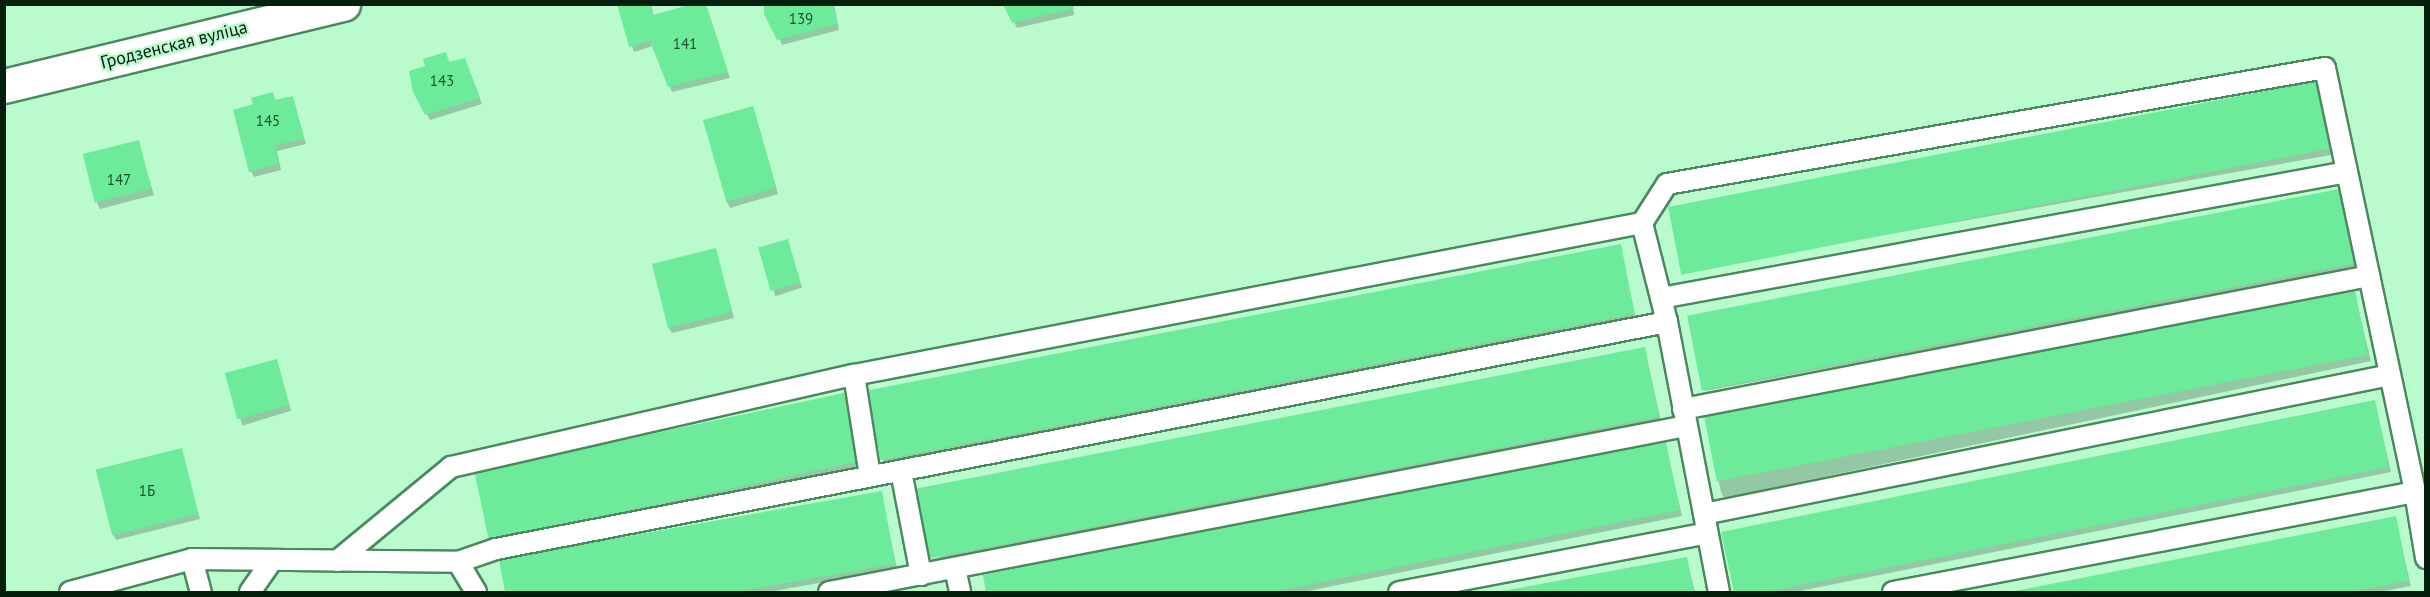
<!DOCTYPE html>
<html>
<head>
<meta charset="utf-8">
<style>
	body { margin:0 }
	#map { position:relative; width:2430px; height:597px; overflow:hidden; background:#bafbcd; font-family:"PT Sans",sans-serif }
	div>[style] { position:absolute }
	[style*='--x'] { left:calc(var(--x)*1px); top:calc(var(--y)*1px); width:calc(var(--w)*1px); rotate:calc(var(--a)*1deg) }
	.shadow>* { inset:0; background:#0003; transform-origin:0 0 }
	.building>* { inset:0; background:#6dea9a; transform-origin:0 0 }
	.roads { filter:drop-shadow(2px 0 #4b885f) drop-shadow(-2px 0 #4b885f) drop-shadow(0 2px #4b885f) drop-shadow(0 -2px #4b885f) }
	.lane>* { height:20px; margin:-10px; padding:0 10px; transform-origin:10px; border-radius:10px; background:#fff }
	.secondary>* { height:33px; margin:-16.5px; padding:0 16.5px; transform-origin:16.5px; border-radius:16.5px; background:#fff }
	span { translate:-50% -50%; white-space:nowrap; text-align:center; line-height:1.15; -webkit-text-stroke:4.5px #bafbcd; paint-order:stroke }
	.number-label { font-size:15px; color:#1f5232 }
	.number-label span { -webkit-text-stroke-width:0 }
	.street-label { font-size:18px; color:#051f0f }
	.frame { position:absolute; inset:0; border:6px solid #051f0f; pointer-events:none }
</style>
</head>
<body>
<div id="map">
	<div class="shadow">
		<i style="clip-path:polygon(618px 4px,651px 4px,654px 17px,705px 4px,730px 78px,672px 92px,653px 46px,634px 52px)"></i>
		<i style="clip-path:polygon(766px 4px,834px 4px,839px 30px,782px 45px)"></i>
		<i style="clip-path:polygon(1005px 4px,1073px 4px,1074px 15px,1017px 28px)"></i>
		<i style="clip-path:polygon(445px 54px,450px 63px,467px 65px,482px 104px,430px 120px,414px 91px,427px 67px)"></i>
		<i style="clip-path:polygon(2315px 82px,2331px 155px,1683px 271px,1679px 265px)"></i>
		<i style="clip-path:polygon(273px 94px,276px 102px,293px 98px,306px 144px,277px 151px,281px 170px,254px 177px,251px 171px,255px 106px)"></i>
		<i style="clip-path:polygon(753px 107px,778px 194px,730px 208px,727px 202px)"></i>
		<i style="clip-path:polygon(138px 142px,154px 195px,100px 209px,97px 203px)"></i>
		<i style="clip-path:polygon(2339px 191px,2355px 269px,1705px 391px,1701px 385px)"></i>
		<i style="left:787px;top:241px;width:49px;height:28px;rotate:72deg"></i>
		<i style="clip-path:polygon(1620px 246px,1636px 319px,885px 462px,882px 457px)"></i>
		<i style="clip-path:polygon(716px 250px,734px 318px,672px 333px,668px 327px)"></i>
		<i style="clip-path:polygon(2354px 292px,2371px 361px,1724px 498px,1721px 492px,1707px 429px)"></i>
		<i style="clip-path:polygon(1645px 349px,1661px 422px,935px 564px,932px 559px)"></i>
		<i style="left:276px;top:361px;width:52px;height:51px;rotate:73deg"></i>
		<i style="clip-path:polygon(844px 395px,861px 467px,493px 546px,490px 540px)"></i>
		<i style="clip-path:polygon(2375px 402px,2391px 472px,1795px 592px,1735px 592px,1723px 534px)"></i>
		<i style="clip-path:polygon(1664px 439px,1682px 516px,1303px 592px,988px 592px,985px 576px)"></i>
		<i style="clip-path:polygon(181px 450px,200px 519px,116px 540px,113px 534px)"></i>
		<i style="clip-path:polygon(881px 492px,897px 569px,769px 592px,507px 592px,501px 560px)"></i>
		<i style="clip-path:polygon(2395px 518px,2411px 586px,2379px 592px,2012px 592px)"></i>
		<i style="clip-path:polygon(1687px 559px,1695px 592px,1505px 592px)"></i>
	</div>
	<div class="building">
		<i style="clip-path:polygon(617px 4px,650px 4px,653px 15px,692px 4px,706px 4px,728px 72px,668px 87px,650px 41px,629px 47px)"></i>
		<i style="clip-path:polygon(764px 4px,833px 4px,837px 24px,777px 40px,764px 14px)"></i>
		<i style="clip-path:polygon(1003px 4px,1071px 4px,1072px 9px,1012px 23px)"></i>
		<i style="clip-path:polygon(446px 52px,449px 62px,465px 58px,480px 98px,425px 115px,413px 92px,409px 71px,425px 66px,423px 59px)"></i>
		<i style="left:2316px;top:81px;width:69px;height:660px;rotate:79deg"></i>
		<i style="clip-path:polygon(273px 92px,275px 100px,293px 96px,304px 138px,275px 146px,279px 164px,249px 172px,233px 110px,253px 104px,251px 98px)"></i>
		<i style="left:753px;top:106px;width:85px;height:52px;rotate:74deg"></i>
		<i style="left:139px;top:140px;width:50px;height:58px;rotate:76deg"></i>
		<i style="left:2339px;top:189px;width:76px;height:664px;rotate:79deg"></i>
		<i style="left:788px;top:239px;width:45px;height:31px;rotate:74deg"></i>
		<i style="left:1621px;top:244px;width:71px;height:768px;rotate:79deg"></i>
		<i style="left:716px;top:248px;width:66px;height:66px;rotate:76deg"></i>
		<i style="left:2355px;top:290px;width:66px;height:663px;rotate:79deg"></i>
		<i style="left:1645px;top:347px;width:71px;height:742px;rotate:79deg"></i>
		<i style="left:277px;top:359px;width:48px;height:54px;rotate:75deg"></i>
		<i style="left:844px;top:393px;width:70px;height:378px;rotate:78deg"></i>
		<i style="clip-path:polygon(2375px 400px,2389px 467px,1765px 592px,1734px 592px,1721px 532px)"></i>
		<i style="clip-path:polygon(1665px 437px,1680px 510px,1273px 592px,986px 592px,983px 575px)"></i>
		<i style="left:182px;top:448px;width:68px;height:89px;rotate:76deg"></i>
		<i style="clip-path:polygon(882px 491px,895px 564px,735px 592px,505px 592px,499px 559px)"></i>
		<i style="clip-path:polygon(2396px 516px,2409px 581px,2348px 592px,2010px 592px)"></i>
		<i style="clip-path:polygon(1687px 557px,1694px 592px,1503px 592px,1503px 591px)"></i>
	</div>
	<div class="roads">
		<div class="lane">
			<i style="--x:1642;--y:223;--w:46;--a:-57.3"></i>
			<i style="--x:1667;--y:184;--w:668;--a:-10"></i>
			<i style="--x:2325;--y:68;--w:433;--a:78"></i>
			<i style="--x:2415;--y:492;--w:67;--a:80.5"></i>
			<i style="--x:1661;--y:298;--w:697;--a:-10.41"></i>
			<i style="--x:854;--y:375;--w:102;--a:81"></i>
			<i style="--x:1683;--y:409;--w:699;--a:-10.97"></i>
			<i style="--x:901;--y:471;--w:106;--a:79.1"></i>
			<i style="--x:1704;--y:514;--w:700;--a:-11.45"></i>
			<i style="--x:192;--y:559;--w:34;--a:75"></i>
			<i style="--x:337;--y:561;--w:148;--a:-39.5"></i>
			<i style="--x:451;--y:467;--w:413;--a:-12.9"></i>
			<i style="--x:854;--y:375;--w:803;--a:-10.92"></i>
			<i style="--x:1642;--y:223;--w:102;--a:75.8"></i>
			<i style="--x:1667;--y:322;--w:275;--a:79.1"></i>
			<i style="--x:458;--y:562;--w:40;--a:-18.9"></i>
			<i style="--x:496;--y:549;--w:1193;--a:-10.97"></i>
			<i style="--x:955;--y:568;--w:25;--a:78"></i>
			<i style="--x:70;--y:592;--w:126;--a:-15.1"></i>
			<i style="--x:192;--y:559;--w:266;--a:0.6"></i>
			<i style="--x:458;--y:562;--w:35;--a:59"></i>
			<i style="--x:250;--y:592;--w:39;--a:-55"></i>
			<i style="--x:829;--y:592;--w:873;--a:-10.96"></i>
			<i style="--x:1399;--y:592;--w:314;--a:-10.8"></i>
			<i style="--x:1893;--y:592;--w:531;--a:-10.84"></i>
		</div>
		<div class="secondary">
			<i style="--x:4;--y:86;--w:349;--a:-13.6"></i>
		</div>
	</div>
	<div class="number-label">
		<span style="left:801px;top:19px">139</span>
		<span style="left:685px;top:44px">141</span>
		<span style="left:442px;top:81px">143</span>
		<span style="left:268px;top:121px">145</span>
		<span style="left:119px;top:180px">147</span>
		<span style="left:147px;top:491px">1Б</span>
	</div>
	<div class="street-label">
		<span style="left:174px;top:45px;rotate:-14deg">Гродзенская вуліца</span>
	</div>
	<div class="frame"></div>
</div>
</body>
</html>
